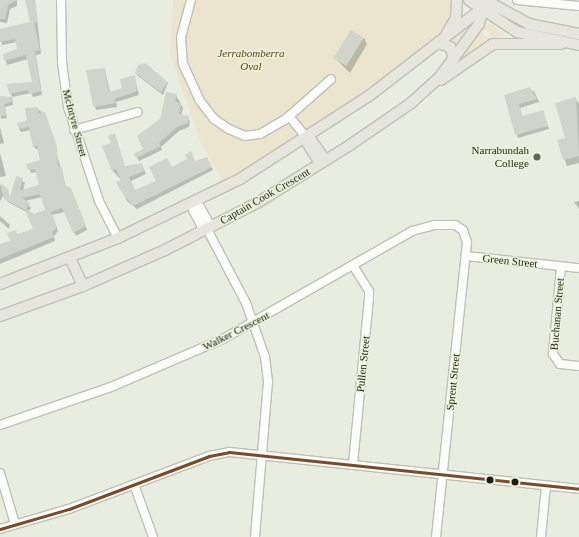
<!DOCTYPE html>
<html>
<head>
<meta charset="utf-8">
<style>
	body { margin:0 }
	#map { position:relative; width:579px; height:537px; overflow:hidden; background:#e9ede0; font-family:"Times New Roman",serif }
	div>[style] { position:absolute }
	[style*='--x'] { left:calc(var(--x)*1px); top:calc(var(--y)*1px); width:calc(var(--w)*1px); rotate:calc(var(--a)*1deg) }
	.green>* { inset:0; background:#ebe4cf }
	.shadow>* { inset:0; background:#0003 }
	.building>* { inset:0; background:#d0d4ca; transform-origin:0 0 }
	.roads { filter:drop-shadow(1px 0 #bec0b6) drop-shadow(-1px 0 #bec0b6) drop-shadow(0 1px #bec0b6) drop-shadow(0 -1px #bec0b6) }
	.minor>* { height:8px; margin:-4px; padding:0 4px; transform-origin:4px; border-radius:4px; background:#fcfcfa }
	.major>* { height:10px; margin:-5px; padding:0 5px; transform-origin:5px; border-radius:5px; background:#e7e6dc }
	.bus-1>* { height:3px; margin:-1.5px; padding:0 1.5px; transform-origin:1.5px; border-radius:1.5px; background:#7a4b2a }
	.dots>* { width:11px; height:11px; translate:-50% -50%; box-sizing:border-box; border:2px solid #ecf3da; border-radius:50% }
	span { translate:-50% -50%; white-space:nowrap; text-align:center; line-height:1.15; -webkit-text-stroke:3px #ecf3da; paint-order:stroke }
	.park-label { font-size:11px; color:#5c420c; font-style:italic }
	.street-label { font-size:11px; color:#1c1e15 }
	.poi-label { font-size:11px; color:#1c1e15 }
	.right { translate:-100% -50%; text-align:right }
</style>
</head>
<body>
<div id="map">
	<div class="green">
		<i style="clip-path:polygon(173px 0,454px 0,455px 10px,445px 30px,382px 80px,297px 137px,222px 181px,199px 138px,170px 53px)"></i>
		<i style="clip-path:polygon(486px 22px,505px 32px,504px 36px,493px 38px,488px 35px,490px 32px,480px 30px)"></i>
		<i style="clip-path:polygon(468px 23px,473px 27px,456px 51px,447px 41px)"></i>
		<i style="clip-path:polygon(479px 31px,494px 41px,461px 60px,461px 55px)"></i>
	</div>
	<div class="shadow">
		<i style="clip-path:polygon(0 0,17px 0,17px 6px,10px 9px,7px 23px,0 22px)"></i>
		<i style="clip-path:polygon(26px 0,35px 0,41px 54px,36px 55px,42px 95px,33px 97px,31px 93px,12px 97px,8px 84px,33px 83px,28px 59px,7px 65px,4px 55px,18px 50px,17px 42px,2px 45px,0 30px,31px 22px)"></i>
		<i style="clip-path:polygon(364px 38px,367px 44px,350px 73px,336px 59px)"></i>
		<i style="clip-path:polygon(145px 64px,168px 83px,163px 95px,138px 76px,136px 73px)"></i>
		<i style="clip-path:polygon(105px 69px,110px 92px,124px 89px,134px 76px,139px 95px,116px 102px,117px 107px,96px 110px,87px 71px)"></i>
		<i style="clip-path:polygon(534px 91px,539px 102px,520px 108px,522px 117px,543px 111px,549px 129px,518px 138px,505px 96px)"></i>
		<i style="clip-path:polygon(176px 95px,183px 108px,181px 116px,190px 121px,189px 127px,179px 131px,161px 147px,162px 150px,139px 161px,135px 154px,145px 149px)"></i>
		<i style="clip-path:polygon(12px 97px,13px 105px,5px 107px,7px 118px,1px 119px,0 100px)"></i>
		<i style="clip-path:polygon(575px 98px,579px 104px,579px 163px,567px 166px,558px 141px,566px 138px)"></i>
		<i style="clip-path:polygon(evenodd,37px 108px,46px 116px,66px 187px,72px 192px,87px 230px,76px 236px,65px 212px,52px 215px,58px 231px,54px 236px,55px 241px,0 264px,0 245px,11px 241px,15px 231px,18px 235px,34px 229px,28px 213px,8px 202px,4px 195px,0 201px,0 185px,11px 198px,17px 177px,25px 183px,23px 190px,40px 186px,37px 172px,31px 173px,28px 165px,41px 161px,38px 150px,34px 147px,31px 130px,21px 132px,19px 129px,37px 108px,42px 197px,47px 210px,33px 215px,28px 212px,31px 208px,25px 201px,42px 197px)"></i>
		<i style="clip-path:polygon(0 127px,4px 143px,0 144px)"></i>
		<i style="clip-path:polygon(103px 147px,125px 167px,143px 168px,146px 174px,131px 181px,135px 192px,157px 182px,172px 168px,207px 159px,213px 170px,137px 209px,127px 201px,118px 182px,122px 181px,113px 171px)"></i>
		<i style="clip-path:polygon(0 153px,6px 176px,0 177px)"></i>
		<i style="clip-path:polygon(579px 201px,579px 209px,574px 202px)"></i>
		<i style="clip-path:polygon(0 216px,10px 225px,9px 229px,0 221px)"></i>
	</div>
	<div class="building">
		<i style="clip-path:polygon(0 0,17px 0,8px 5px,5px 19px,0 19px)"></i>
		<i style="clip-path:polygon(25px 0,34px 0,36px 8px,38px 23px,34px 22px,40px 50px,35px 51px,41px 91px,30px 94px,28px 90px,9px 94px,7px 84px,32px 82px,26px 55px,4px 61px,3px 54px,17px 49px,15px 39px,0 42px,0 29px,30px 22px)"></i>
		<i style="left:351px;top:30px;width:15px;height:33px;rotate:32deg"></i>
		<i style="clip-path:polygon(145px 63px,168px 82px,161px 92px,135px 73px,138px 65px)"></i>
		<i style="clip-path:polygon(105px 68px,109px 92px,122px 88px,120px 79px,135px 75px,137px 91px,115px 99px,116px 103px,93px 107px,86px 70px)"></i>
		<i style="clip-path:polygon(530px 87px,537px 99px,519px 104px,522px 116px,543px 110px,548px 126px,515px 135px,504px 95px)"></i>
		<i style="clip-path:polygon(166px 92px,177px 94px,175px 101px,181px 104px,179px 114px,189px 116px,188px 123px,177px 127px,159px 143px,161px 146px,136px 158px,134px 154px,143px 149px,137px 136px,160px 119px)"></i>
		<i style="clip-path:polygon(0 96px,11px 97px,12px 102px,4px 104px,7px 115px,0 116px)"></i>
		<i style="clip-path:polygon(576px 97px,579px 156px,563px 160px,557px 140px,565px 138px,555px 103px)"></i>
		<i style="clip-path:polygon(evenodd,38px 107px,39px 113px,45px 112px,57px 146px,58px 166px,62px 167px,65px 185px,71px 188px,86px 226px,73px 233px,62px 208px,51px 212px,57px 227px,52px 232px,54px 237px,0 259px,0 244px,10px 241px,7px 233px,16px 230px,17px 234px,33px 229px,25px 210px,4px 199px,0 183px,8px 189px,10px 197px,16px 176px,23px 178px,20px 190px,39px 185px,35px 169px,28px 170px,26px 164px,40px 160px,37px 146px,33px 147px,29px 127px,19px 129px,17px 123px,27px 121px,25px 108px,38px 107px,40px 194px,45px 210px,34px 214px,26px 209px,30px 203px,22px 198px,40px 194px)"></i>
		<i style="clip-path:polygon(115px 133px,125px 166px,142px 163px,145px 171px,129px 177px,135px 190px,156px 181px,149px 167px,167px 158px,172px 167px,187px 159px,185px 155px,191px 151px,195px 161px,207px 157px,212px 167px,133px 206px,120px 190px,116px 182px,121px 180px,116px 169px,112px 171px,102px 146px,111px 143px,108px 136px)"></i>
	</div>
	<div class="roads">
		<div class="minor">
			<i style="--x:61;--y:0;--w:62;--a:89.1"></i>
			<i style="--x:62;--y:62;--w:45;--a:82.4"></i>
			<i style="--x:68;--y:107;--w:99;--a:71.7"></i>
			<i style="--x:99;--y:201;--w:42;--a:62.8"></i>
			<i style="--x:191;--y:0;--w:38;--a:105"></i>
			<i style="--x:181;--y:37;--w:27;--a:86"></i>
			<i style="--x:183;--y:64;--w:41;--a:65.3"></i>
			<i style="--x:200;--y:101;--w:23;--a:52"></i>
			<i style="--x:214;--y:119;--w:18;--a:34"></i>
			<i style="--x:229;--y:129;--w:17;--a:24"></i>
			<i style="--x:245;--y:136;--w:15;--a:-8"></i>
			<i style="--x:260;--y:134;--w:30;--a:-30"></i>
			<i style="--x:286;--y:119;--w:60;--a:-41.6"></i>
			<i style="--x:517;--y:0;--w:62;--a:5.5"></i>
			<i style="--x:289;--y:116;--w:28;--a:51"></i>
			<i style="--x:74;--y:130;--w:66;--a:-15.7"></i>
			<i style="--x:193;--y:203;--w:7;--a:90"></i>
			<i style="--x:193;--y:210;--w:19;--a:62"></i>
			<i style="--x:202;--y:227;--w:5;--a:22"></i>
			<i style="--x:207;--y:229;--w:84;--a:62.2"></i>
			<i style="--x:246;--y:303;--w:57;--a:70.6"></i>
			<i style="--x:265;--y:357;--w:25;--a:83"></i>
			<i style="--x:268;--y:382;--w:156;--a:94.8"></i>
			<i style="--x:193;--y:203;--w:8;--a:30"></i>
			<i style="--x:200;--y:207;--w:18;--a:61"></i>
			<i style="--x:209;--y:223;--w:6;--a:108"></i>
			<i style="--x:466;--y:256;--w:114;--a:6.1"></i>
			<i style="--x:561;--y:267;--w:87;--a:95.3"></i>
			<i style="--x:553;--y:354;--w:12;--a:55"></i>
			<i style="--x:560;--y:364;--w:19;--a:6"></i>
			<i style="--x:0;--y:425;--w:117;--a:-18.9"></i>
			<i style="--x:111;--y:387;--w:122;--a:-23.2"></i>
			<i style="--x:223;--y:339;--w:218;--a:-29.7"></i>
			<i style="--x:412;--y:231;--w:23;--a:-15"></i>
			<i style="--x:434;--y:225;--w:21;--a:0"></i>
			<i style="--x:455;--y:225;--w:9;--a:32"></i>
			<i style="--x:463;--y:230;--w:13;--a:72"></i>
			<i style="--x:467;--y:242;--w:297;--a:96"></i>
			<i style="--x:353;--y:464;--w:166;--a:-84.5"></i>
			<i style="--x:369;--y:299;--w:8;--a:-90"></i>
			<i style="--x:369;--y:291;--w:28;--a:-122"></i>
			<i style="--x:0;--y:473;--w:53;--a:73.6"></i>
			<i style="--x:135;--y:487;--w:53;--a:70.2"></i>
			<i style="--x:0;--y:529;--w:72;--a:-16.2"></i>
			<i style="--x:69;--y:509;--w:150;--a:-20.7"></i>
			<i style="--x:209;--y:456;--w:20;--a:-11"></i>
			<i style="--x:229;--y:452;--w:352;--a:6"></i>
			<i style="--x:541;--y:537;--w:51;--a:-84.4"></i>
		</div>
		<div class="major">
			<i style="--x:469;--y:0;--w:58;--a:33.7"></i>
			<i style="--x:517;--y:32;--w:63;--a:11.8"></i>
			<i style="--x:485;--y:0;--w:50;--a:28.6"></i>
			<i style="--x:529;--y:24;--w:51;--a:11.3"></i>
			<i style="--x:447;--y:33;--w:17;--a:-59"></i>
			<i style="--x:456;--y:18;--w:18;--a:-87"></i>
			<i style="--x:438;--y:43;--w:13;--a:18"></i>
			<i style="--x:450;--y:47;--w:12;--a:70"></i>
			<i style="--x:441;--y:80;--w:63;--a:-34.7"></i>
			<i style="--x:493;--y:44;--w:68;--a:0"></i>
			<i style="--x:309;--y:137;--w:28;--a:55"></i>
			<i style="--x:305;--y:139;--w:28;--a:58"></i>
			<i style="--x:70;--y:258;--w:31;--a:65"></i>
			<i style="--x:0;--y:284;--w:127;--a:-21.3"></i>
			<i style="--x:118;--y:238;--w:136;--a:-25.8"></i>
			<i style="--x:240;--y:179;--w:153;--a:-32.8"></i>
			<i style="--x:369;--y:96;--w:134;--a:-37.7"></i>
			<i style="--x:475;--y:14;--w:23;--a:-15"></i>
			<i style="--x:0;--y:316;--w:88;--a:-19.9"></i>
			<i style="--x:83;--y:286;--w:90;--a:-23.7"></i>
			<i style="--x:165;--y:250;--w:103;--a:-27.1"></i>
			<i style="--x:257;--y:203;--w:110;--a:-31.9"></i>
			<i style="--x:350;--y:145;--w:74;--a:-34.5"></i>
			<i style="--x:411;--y:103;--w:38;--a:-42"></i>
			<i style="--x:439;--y:78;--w:67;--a:-53.5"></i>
			<i style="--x:479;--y:24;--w:11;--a:-75"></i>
			<i style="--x:482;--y:13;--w:14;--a:-107"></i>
		</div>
	</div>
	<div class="bus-1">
		<i style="--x:0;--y:529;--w:72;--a:-16.2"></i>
		<i style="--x:69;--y:509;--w:150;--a:-20.7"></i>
		<i style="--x:209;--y:456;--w:20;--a:-11"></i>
		<i style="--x:229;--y:452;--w:352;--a:6"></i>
	</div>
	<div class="dots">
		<i style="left:537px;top:157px;background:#64665c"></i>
		<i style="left:490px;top:480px;background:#1c1e15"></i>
		<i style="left:515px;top:482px;background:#1c1e15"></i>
	</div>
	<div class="park-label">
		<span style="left:251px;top:60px">Jerrabomberra<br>Oval</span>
	</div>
	<div class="street-label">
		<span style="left:75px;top:123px;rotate:75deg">McIntyre Street</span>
		<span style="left:265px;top:196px;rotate:-30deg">Captain Cook Crescent</span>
		<span style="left:510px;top:261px;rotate:6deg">Green Street</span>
		<span style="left:557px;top:314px;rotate:-85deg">Buchanan Street</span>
		<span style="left:236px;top:331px;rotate:-27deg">Walker Crescent</span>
		<span style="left:363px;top:364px;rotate:-84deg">Pullen Street</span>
		<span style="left:453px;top:382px;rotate:-84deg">Sprent Street</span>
	</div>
	<div class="poi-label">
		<span class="right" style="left:529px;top:157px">Narrabundah<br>College</span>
	</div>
</div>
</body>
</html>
